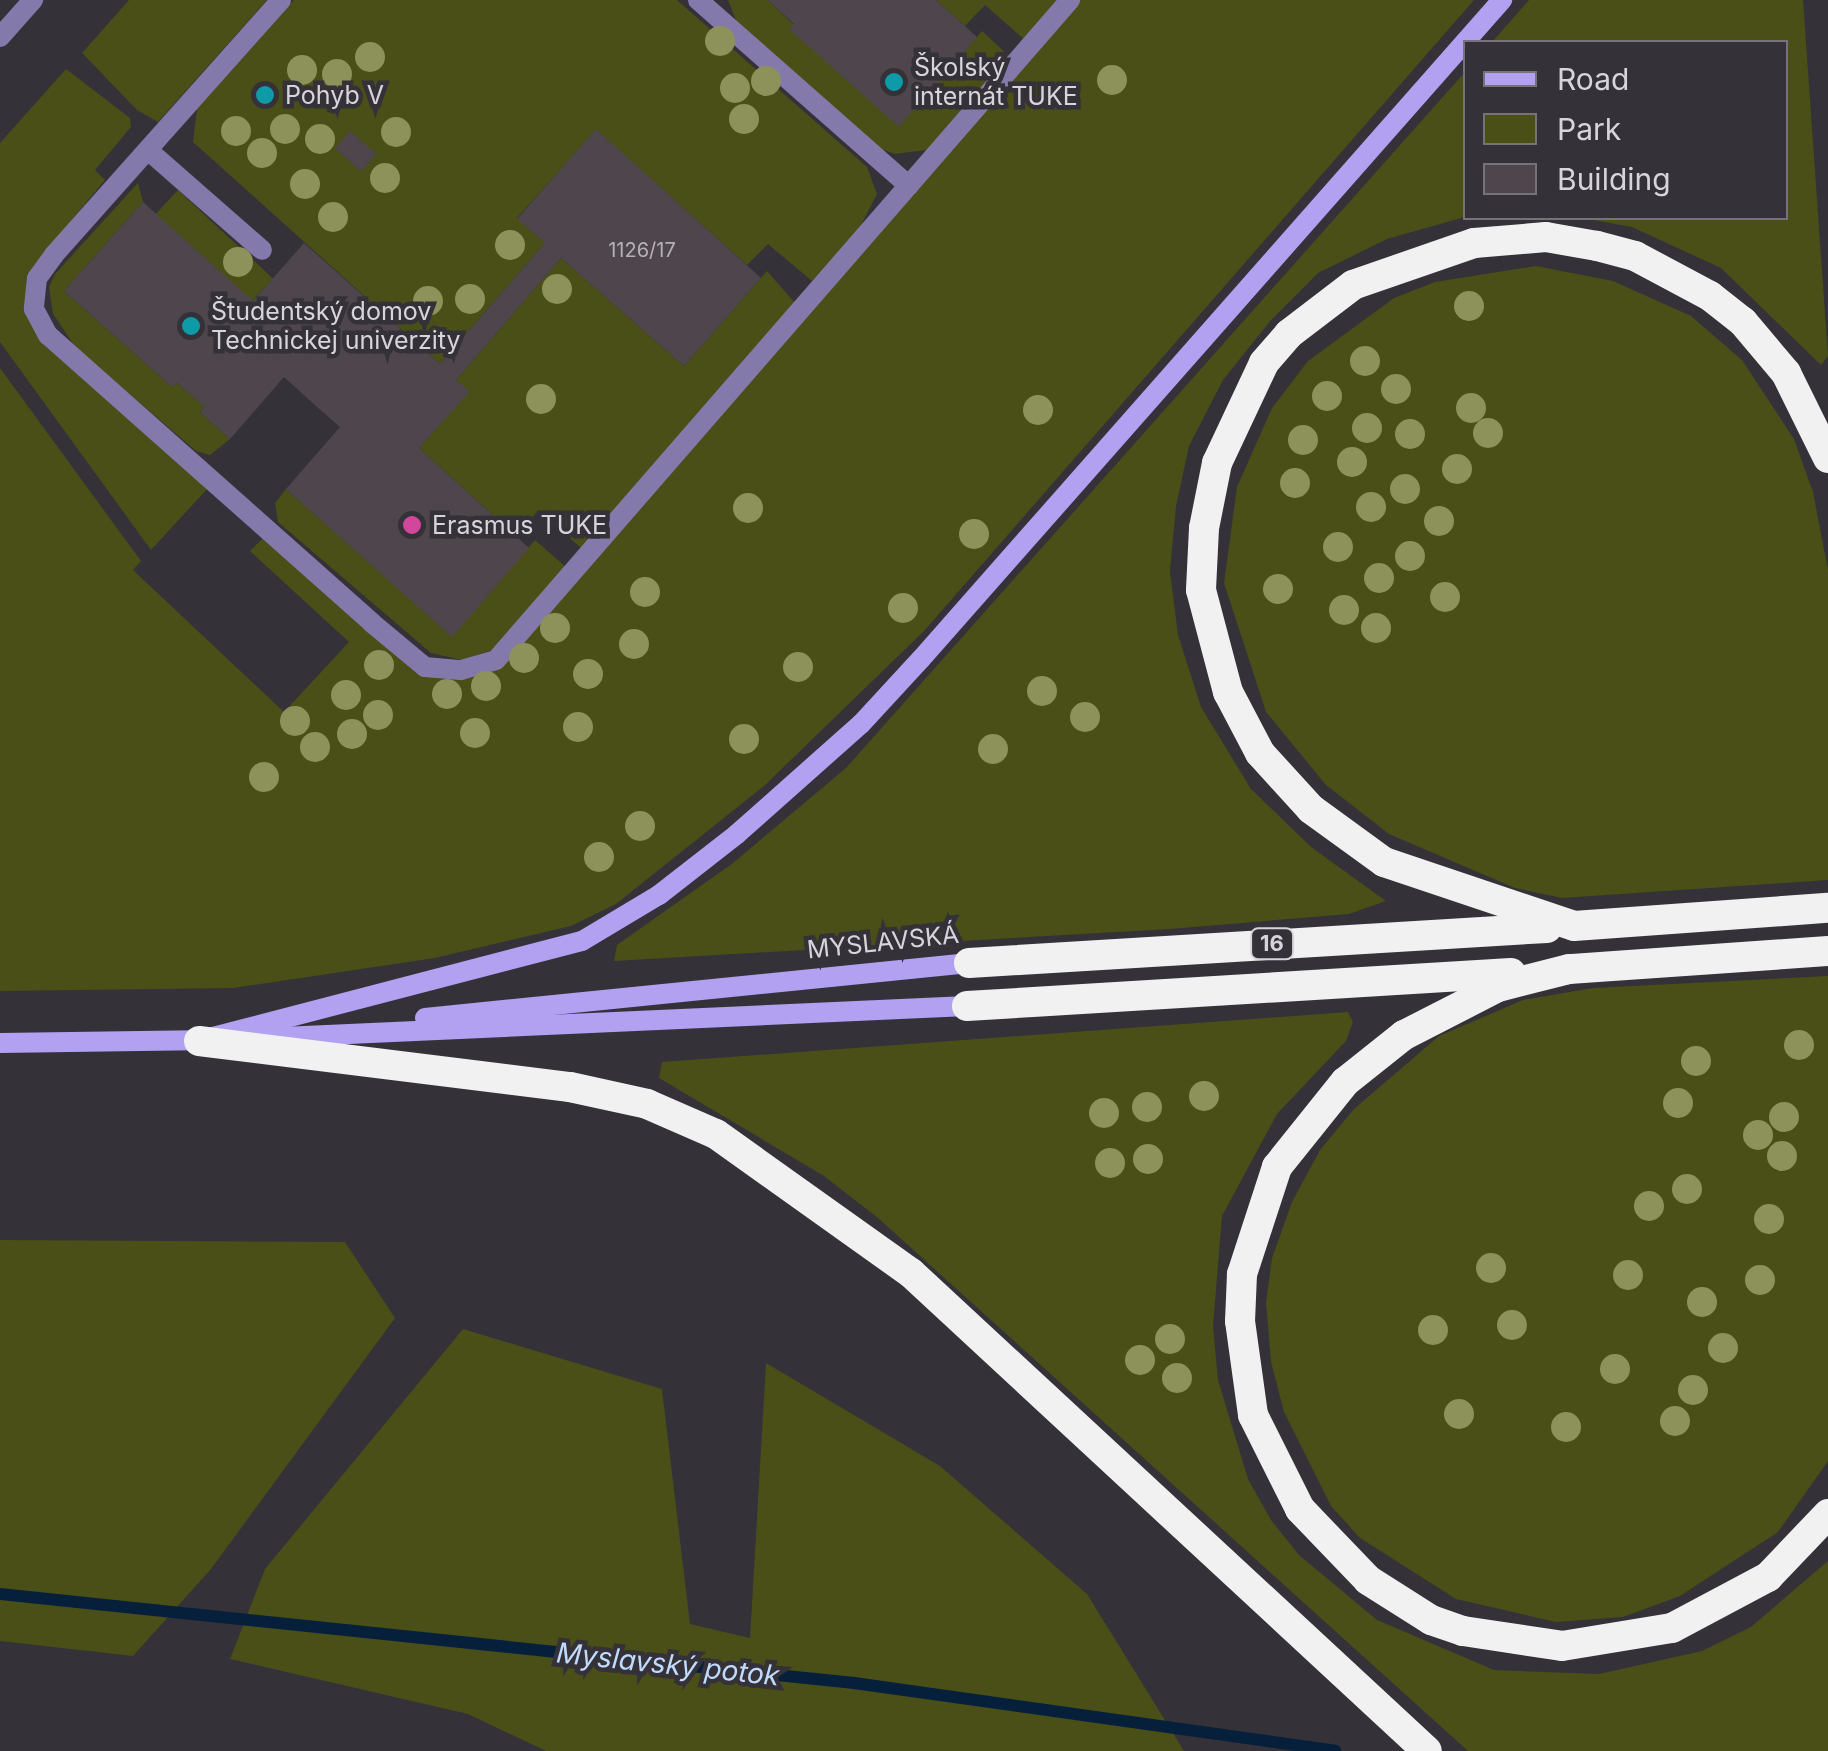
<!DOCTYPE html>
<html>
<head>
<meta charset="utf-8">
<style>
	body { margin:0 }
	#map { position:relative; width:1828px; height:1751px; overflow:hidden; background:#343139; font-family:Inter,sans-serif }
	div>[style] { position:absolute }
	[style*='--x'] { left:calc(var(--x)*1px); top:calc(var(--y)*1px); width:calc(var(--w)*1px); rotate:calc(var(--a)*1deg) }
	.green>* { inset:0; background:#494f17; transform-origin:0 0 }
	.stream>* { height:12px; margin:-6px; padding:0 6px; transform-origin:6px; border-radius:6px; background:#06203c }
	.building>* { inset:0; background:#4e464c; transform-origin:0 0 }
	.lane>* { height:20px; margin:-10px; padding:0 10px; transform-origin:10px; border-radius:10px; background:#837aab }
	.street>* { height:20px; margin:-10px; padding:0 10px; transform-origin:10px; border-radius:10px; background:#837aab }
	.secondary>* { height:20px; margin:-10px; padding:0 10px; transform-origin:10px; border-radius:10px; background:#b1a1f0 }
	.highway>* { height:30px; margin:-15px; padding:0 15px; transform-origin:15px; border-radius:15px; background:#f1f1f1 }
	.trees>* { width:30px; height:30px; margin:-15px; border-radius:50%; background:#8d925a }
	.dots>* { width:28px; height:28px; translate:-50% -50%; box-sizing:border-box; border:5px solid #343139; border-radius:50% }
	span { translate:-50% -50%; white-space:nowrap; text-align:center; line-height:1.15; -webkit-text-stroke:9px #343139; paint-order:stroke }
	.number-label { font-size:20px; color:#b5b1b6 }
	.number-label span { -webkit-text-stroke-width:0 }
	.shield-label span { padding:2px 8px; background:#343139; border:2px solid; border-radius:8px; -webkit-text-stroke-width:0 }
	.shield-label { font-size:22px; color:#d7d5da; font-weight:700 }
	.poi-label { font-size:25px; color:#d7d5da }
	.left { translate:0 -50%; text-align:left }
	.street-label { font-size:25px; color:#d7d5da }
	.water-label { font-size:28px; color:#c0dbfc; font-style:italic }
	.legend { position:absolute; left:1463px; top:40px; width:325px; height:180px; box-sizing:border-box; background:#343139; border:2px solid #757379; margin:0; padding:12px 18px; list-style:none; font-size:30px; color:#d7d5da }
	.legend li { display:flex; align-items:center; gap:20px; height:50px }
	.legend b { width:50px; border:2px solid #757379 }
</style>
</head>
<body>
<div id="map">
	<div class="green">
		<i style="clip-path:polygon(129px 0,267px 0,158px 122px,137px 110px,82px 53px)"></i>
		<i style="clip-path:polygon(294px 0,677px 0,867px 167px,877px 194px,858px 231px,812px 281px,768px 244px,747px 265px,596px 130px,517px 218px,545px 243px,440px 364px,193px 142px,197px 109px)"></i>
		<i style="clip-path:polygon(728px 0,768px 0,899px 126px,982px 31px,1011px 58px,926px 150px,895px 154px,879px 148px,737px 23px)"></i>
		<i style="clip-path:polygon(936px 0,1062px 0,1026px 41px,985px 5px,965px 26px)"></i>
		<i style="clip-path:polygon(1070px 0,1474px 0,924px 631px,764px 786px,616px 904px,571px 926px,435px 958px,233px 988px,0 991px,0 368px,141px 561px,133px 570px,284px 712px,349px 642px,250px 551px,264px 537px,411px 656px,479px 668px)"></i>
		<i style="clip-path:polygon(1529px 0,1803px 0,1828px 356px,1821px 365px,1721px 268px,1632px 227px,1582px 218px,1786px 218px,1786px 42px,1492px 42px)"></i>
		<i style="clip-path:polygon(66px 69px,130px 118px,131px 127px,95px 170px,105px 180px,27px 274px,26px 312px,209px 487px,151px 550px,0 342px,0 143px)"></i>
		<i style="clip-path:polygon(1465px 72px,1465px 217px,1387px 239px,1318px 273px,1271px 320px,1223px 380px,1189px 446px,1176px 506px,1170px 571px,1178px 635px,1201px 707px,1251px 789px,1311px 847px,1386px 901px,1349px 914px,1170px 929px,614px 961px,617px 945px,733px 863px,846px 768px)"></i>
		<i style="clip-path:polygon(138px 183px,143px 202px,64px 291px,172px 387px,177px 383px,204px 406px,200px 412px,230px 439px,210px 455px,196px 451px,76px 348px,53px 314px,49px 287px,55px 274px)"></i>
		<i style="left:178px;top:190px;width:130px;height:33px;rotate:43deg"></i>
		<i style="clip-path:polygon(561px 258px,684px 366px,767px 271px,795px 303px,581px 548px,538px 511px,516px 536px,419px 448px,469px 391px,456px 380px)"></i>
		<i style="clip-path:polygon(1536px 266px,1613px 281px,1691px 316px,1742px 360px,1794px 439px,1813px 492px,1828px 570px,1828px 880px,1562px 898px,1515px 888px,1389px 834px,1326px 785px,1266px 712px,1224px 583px,1237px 487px,1272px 408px,1308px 361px,1394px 298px,1435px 282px)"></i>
		<i style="clip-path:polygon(286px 489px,452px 636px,535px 540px,567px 568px,495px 649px,462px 660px,431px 653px,278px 522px,275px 503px)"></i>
		<i style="clip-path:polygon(1828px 976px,1828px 1461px,1778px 1532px,1680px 1596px,1623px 1617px,1556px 1622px,1456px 1599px,1360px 1538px,1331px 1506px,1284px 1412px,1271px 1362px,1266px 1303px,1272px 1258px,1292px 1202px,1320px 1150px,1354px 1109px,1439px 1036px,1523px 1000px,1593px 988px)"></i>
		<i style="clip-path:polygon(1348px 1012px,1353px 1022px,1346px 1041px,1277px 1114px,1222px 1216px,1213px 1326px,1218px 1380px,1248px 1479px,1271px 1520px,1299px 1555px,1377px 1620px,1494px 1670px,1599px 1674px,1702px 1651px,1751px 1627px,1828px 1561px,1828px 1751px,1468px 1751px,878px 1218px,824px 1176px,659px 1078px,662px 1062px)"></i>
		<i style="clip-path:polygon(0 1240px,345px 1242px,395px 1318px,211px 1569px,133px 1656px,0 1641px)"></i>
		<i style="clip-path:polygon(463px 1329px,662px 1389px,690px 1624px,750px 1638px,766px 1363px,940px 1466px,1087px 1594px,1184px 1751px,546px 1751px,468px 1714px,230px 1659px,265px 1569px)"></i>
	</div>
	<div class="stream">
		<i style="--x:0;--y:1594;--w:859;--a:5.95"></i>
		<i style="--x:854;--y:1683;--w:486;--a:8"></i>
	</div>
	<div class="building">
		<i style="clip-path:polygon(768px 0,936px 0,977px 37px,899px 127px,789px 29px,794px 24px)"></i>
		<i style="clip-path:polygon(596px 129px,761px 278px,684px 366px,561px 258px,456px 380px,470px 391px,419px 448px,529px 548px,452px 637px,286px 489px,340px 427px,317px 407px,284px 377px,230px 439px,200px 412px,204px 406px,177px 383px,172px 387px,64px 291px,143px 202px,253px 301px,304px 243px,440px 364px,545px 243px,517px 219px)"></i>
		<i style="left:350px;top:131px;width:35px;height:23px;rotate:41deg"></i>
	</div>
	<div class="lane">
		<i style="--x:281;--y:0;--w:341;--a:131.7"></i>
		<i style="--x:54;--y:255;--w:29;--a:126"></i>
		<i style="--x:37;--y:278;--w:31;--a:96"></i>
		<i style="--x:34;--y:309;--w:30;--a:62"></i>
		<i style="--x:48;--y:335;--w:433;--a:41.6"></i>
		<i style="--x:372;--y:623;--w:69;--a:39.7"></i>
		<i style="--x:425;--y:667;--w:36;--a:5"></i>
		<i style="--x:461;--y:670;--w:36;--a:-16"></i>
		<i style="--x:496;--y:660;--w:875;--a:-48.99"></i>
		<i style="--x:698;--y:0;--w:281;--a:41.4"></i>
		<i style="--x:149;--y:151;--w:150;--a:41.2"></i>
	</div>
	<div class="street">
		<i style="--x:0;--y:37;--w:50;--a:-48.3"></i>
	</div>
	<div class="secondary">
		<i style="--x:425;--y:1018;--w:547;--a:-5.77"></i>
		<i style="--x:213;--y:1037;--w:381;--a:-14.6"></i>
		<i style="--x:582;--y:941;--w:90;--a:-30.9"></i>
		<i style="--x:659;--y:895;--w:99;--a:-38"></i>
		<i style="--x:737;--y:834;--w:166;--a:-41.6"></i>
		<i style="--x:861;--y:724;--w:88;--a:-47.3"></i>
		<i style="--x:921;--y:659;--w:879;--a:-48.6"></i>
		<i style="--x:260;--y:1038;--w:708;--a:-2.59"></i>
		<i style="--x:0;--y:1043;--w:211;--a:-0.8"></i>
	</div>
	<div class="highway">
		<i style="--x:1828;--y:458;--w:95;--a:-116.3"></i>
		<i style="--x:1786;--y:373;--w:67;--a:-130.1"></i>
		<i style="--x:1743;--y:322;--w:42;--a:-141.8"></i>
		<i style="--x:1710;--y:296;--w:85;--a:-151.9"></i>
		<i style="--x:1635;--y:256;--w:39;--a:-165"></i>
		<i style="--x:1597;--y:246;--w:52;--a:-170"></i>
		<i style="--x:1546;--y:237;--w:72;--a:175.2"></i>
		<i style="--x:1474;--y:243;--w:128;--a:160.9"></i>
		<i style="--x:1353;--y:285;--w:81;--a:142.6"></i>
		<i style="--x:1289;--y:334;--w:38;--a:131"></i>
		<i style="--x:1264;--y:363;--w:110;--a:115.2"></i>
		<i style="--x:1217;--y:463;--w:66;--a:101.3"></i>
		<i style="--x:1204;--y:528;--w:62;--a:92.8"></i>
		<i style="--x:1201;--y:590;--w:106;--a:75.2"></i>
		<i style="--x:1228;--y:692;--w:69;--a:62.3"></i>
		<i style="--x:1260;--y:753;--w:76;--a:47.7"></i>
		<i style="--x:1311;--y:809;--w:90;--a:36"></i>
		<i style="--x:1384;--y:862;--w:200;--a:18.6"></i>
		<i style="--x:1574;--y:926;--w:255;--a:-4.1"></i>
		<i style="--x:1828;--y:951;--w:260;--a:176"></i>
		<i style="--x:1569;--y:969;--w:73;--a:165.8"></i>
		<i style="--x:1498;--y:987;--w:106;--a:152.9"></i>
		<i style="--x:1404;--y:1035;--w:75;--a:141.5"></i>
		<i style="--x:1345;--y:1082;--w:109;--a:128.7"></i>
		<i style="--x:1277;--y:1167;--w:113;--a:108.1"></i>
		<i style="--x:1242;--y:1274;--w:47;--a:92.4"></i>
		<i style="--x:1240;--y:1321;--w:95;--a:82.1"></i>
		<i style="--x:1253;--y:1415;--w:105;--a:63.4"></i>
		<i style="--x:1300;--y:1509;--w:98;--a:46.2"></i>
		<i style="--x:1368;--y:1580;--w:75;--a:32.4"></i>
		<i style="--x:1431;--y:1620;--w:34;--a:19"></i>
		<i style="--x:1463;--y:1631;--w:100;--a:8.6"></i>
		<i style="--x:1562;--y:1646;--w:111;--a:-9.3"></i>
		<i style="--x:1672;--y:1628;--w:109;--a:-28"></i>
		<i style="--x:1768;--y:1577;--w:87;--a:-46.4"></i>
		<i style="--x:969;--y:963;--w:579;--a:-3.47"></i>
		<i style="--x:967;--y:1006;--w:545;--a:-3.47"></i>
		<i style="--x:199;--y:1041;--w:374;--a:7.1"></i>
		<i style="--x:570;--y:1087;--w:79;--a:12.4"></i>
		<i style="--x:647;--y:1104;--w:75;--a:23.5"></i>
		<i style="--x:716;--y:1134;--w:239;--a:35.5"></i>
		<i style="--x:911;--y:1273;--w:703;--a:42.81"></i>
	</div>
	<div class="trees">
		<i style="left:720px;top:41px"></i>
		<i style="left:370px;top:57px"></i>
		<i style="left:302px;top:70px"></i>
		<i style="left:337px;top:74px"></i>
		<i style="left:1112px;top:80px"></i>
		<i style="left:766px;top:81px"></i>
		<i style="left:735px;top:88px"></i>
		<i style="left:744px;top:119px"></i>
		<i style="left:285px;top:129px"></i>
		<i style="left:236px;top:131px"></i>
		<i style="left:396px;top:132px"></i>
		<i style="left:320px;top:139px"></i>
		<i style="left:262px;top:153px"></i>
		<i style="left:385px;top:178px"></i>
		<i style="left:305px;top:184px"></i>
		<i style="left:333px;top:217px"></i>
		<i style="left:510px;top:245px"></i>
		<i style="left:238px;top:262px"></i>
		<i style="left:557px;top:289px"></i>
		<i style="left:470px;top:299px"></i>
		<i style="left:428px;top:301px"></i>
		<i style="left:1469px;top:306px"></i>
		<i style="left:1365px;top:361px"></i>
		<i style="left:1396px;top:389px"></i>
		<i style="left:1327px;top:396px"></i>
		<i style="left:541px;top:399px"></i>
		<i style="left:1471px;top:408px"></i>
		<i style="left:1038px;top:410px"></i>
		<i style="left:1367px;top:428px"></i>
		<i style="left:1488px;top:433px"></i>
		<i style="left:1410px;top:434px"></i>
		<i style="left:1303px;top:440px"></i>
		<i style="left:1352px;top:462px"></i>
		<i style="left:1457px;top:469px"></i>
		<i style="left:1295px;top:483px"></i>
		<i style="left:1405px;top:489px"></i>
		<i style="left:1371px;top:507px"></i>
		<i style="left:748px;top:508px"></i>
		<i style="left:1439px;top:521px"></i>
		<i style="left:974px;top:534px"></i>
		<i style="left:1338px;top:547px"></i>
		<i style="left:1410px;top:556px"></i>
		<i style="left:1379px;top:578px"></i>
		<i style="left:1278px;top:589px"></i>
		<i style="left:645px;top:592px"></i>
		<i style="left:1445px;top:597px"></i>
		<i style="left:903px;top:608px"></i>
		<i style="left:1344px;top:610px"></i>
		<i style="left:555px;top:628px"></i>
		<i style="left:1376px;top:628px"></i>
		<i style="left:634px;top:644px"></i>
		<i style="left:524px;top:658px"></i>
		<i style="left:379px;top:665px"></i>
		<i style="left:798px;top:667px"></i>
		<i style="left:588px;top:674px"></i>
		<i style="left:486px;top:686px"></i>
		<i style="left:1042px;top:691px"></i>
		<i style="left:447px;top:694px"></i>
		<i style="left:346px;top:695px"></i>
		<i style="left:378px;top:715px"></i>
		<i style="left:1085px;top:717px"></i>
		<i style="left:295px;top:721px"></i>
		<i style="left:578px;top:727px"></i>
		<i style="left:475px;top:733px"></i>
		<i style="left:352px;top:734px"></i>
		<i style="left:744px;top:739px"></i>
		<i style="left:315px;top:747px"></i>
		<i style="left:993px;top:749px"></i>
		<i style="left:264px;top:777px"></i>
		<i style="left:640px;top:826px"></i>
		<i style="left:599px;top:857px"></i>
		<i style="left:1799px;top:1045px"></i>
		<i style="left:1696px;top:1061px"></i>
		<i style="left:1204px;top:1096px"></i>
		<i style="left:1678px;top:1103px"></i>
		<i style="left:1147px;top:1107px"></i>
		<i style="left:1104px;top:1113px"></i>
		<i style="left:1784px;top:1117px"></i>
		<i style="left:1758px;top:1135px"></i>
		<i style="left:1782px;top:1156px"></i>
		<i style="left:1148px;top:1159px"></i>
		<i style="left:1110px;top:1163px"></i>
		<i style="left:1687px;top:1189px"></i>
		<i style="left:1649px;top:1206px"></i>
		<i style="left:1769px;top:1219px"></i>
		<i style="left:1491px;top:1268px"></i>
		<i style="left:1628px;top:1275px"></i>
		<i style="left:1760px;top:1280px"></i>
		<i style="left:1702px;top:1302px"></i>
		<i style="left:1512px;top:1325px"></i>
		<i style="left:1433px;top:1330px"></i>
		<i style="left:1170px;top:1339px"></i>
		<i style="left:1723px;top:1348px"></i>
		<i style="left:1140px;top:1360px"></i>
		<i style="left:1615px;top:1369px"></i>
		<i style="left:1177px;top:1378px"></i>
		<i style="left:1693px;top:1390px"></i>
		<i style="left:1459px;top:1414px"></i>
		<i style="left:1675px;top:1421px"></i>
		<i style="left:1566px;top:1427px"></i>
	</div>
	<div class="dots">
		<i style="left:894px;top:82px;background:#0f9aa8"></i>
		<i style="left:265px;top:95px;background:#0f9aa8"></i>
		<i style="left:191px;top:326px;background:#0f9aa8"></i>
		<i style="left:412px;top:525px;background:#d1479c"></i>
	</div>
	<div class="number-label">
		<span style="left:642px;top:250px">1126/17</span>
	</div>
	<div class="shield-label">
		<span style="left:1272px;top:944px">16</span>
	</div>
	<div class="poi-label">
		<span class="left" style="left:914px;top:82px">Školský<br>internát TUKE</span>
		<span class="left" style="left:285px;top:95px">Pohyb V</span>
		<span class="left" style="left:211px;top:326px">Študentský domov<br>Technickej univerzity</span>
		<span class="left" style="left:432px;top:525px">Erasmus TUKE</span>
	</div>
	<div class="street-label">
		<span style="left:883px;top:942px;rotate:-6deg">MYSLAVSKÁ</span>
	</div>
	<div class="water-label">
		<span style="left:668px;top:1664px;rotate:6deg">Myslavský potok</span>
	</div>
	<ul class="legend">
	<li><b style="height:12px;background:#b1a1f0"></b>Road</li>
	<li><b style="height:28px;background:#494f17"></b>Park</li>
	<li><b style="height:28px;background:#4e464c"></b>Building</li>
	</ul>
</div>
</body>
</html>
